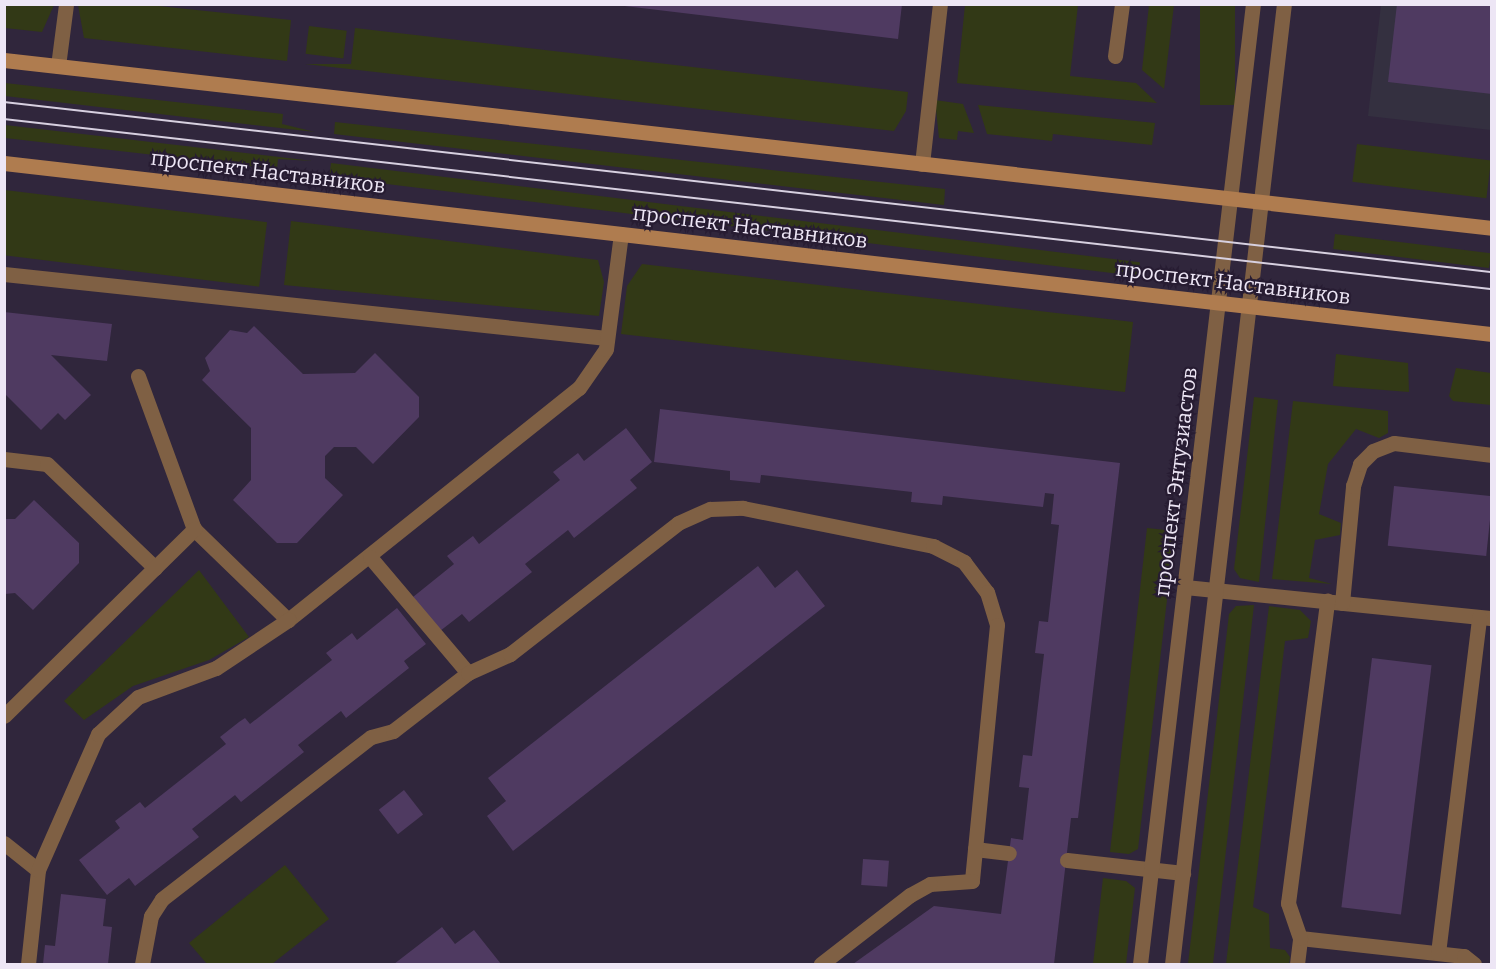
<!DOCTYPE html>
<html>
<head>
<meta charset="utf-8">
<style>
	body { margin:0 }
	#map { position:relative; width:1496px; height:969px; overflow:hidden; background:#30263c; font-family:Bitter,serif }
	div>[style] { position:absolute }
	[style*='--x'] { left:calc(var(--x)*1px); top:calc(var(--y)*1px); width:calc(var(--w)*1px); rotate:calc(var(--a)*1deg) }
	.commercial>* { inset:0; background:#343040 }
	.green>* { inset:0; background:#323916; transform-origin:0 0 }
	.building>* { inset:0; background:#4f3a61; transform-origin:0 0 }
	.service>* { height:15px; margin:-7.5px; padding:0 7.5px; transform-origin:7.5px; border-radius:7.5px; background:#7f6044 }
	.tertiary>* { height:15px; margin:-7.5px; padding:0 7.5px; transform-origin:7.5px; border-radius:7.5px; background:#7f6044 }
	.secondary>* { height:15px; margin:-7.5px; padding:0 7.5px; transform-origin:7.5px; border-radius:7.5px; background:#af7c4f }
	.tram>* { height:1.5px; margin:-0.75px; padding:0 0.75px; transform-origin:0.75px; border-radius:0.75px; background:#d7d0e0 }
	span { translate:-50% -50%; white-space:nowrap; text-align:center; line-height:1.15; -webkit-text-stroke:4.5px #271c32; paint-order:stroke }
	.street-label { font-size:21px; color:#ede6f5 }
	.frame { position:absolute; inset:0; border:6px solid #ede6f5; pointer-events:none }
</style>
</head>
<body>
<div id="map">
	<div class="commercial">
		<i style="clip-path:polygon(1381px 5px,1491px 5px,1491px 130px,1368px 116px)"></i>
	</div>
	<div class="green">
		<i style="clip-path:polygon(5px 4px,54px 4px,54px 5px,42px 32px,5px 28px)"></i>
		<i style="clip-path:polygon(149px 5px,291px 20px,287px 61px,84px 38px,78px 5px)"></i>
		<i style="clip-path:polygon(965px 5px,1078px 5px,1070px 76px,1136px 83px,1157px 103px,957px 83px)"></i>
		<i style="clip-path:polygon(1149px 5px,1174px 5px,1164px 89px,1142px 70px)"></i>
		<i style="left:1200px;top:5px;width:35px;height:100px"></i>
		<i style="left:309px;top:26px;width:38px;height:28px;rotate:7deg"></i>
		<i style="clip-path:polygon(355px 28px,908px 92px,906px 111px,894px 131px,305px 64px,351px 64px)"></i>
		<i style="clip-path:polygon(5px 83px,283px 114px,282px 124px,315px 132px,5px 96px)"></i>
		<i style="clip-path:polygon(935px 100px,963px 104px,974px 133px,958px 131px,957px 140px,939px 138px)"></i>
		<i style="clip-path:polygon(978px 105px,1155px 123px,1152px 145px,1053px 134px,1052px 141px,987px 134px)"></i>
		<i style="clip-path:polygon(335px 122px,945px 189px,944px 205px,334px 134px)"></i>
		<i style="clip-path:polygon(5px 125px,313px 161px,278px 159px,277px 169px,5px 138px)"></i>
		<i style="left:1357px;top:144px;width:135px;height:38px;rotate:7deg"></i>
		<i style="left:331px;top:163px;width:815px;height:14px;rotate:7deg"></i>
		<i style="left:5px;top:190px;width:264px;height:65px;rotate:7deg"></i>
		<i style="clip-path:polygon(291px 221px,598px 260px,604px 282px,599px 316px,284px 285px)"></i>
		<i style="left:1335px;top:234px;width:157px;height:15px;rotate:7deg"></i>
		<i style="clip-path:polygon(642px 264px,1133px 322px,1125px 392px,621px 334px,627px 286px)"></i>
		<i style="clip-path:polygon(1336px 354px,1408px 363px,1409px 392px,1333px 386px)"></i>
		<i style="clip-path:polygon(1456px 368px,1491px 373px,1491px 405px,1453px 401px,1449px 396px)"></i>
		<i style="clip-path:polygon(1254px 397px,1278px 400px,1259px 582px,1240px 578px,1234px 569px)"></i>
		<i style="clip-path:polygon(1293px 401px,1388px 411px,1388px 433px,1379px 438px,1356px 429px,1328px 464px,1319px 514px,1341px 523px,1340px 535px,1315px 540px,1309px 578px,1332px 584px,1272px 579px)"></i>
		<i style="clip-path:polygon(1147px 528px,1175px 531px,1138px 849px,1129px 854px,1110px 852px)"></i>
		<i style="clip-path:polygon(199px 570px,249px 637px,209px 660px,133px 686px,84px 720px,64px 701px)"></i>
		<i style="clip-path:polygon(1254px 605px,1213px 964px,1188px 964px,1229px 614px,1236px 606px)"></i>
		<i style="clip-path:polygon(1269px 606px,1300px 610px,1311px 621px,1308px 638px,1285px 641px,1253px 907px,1269px 914px,1270px 948px,1285px 950px,1290px 957px,1289px 964px,1226px 964px)"></i>
		<i style="clip-path:polygon(285px 865px,329px 919px,272px 964px,207px 964px,189px 943px)"></i>
		<i style="clip-path:polygon(1103px 878px,1126px 881px,1135px 888px,1126px 964px,1093px 964px)"></i>
	</div>
	<div class="building">
		<i style="clip-path:polygon(608px 4px,902px 4px,898px 39px)"></i>
		<i style="clip-path:polygon(1397px 4px,1492px 4px,1492px 94px,1388px 82px)"></i>
		<i style="clip-path:polygon(4px 312px,112px 324px,107px 361px,51px 355px,91px 395px,65px 420px,58px 413px,41px 430px,4px 393px)"></i>
		<i style="clip-path:polygon(254px 326px,303px 374px,355px 373px,375px 353px,419px 397px,419px 417px,373px 464px,356px 447px,334px 447px,325px 456px,325px 478px,343px 495px,297px 543px,277px 543px,233px 500px,251px 480px,251px 428px,202px 380px,210px 371px,205px 358px,230px 330px,247px 333px)"></i>
		<i style="clip-path:polygon(660px 409px,1120px 463px,1078px 818px,1071px 818px,1054px 964px,853px 964px,934px 906px,1001px 914px,1011px 838px,1023px 840px,1029px 788px,1019px 787px,1023px 755px,1032px 756px,1044px 654px,1035px 653px,1039px 621px,1048px 622px,1059px 525px,1051px 524px,1054px 494px,1045px 493px,1043px 507px,943px 496px,942px 505px,911px 502px,912px 492px,761px 475px,760px 483px,730px 480px,730px 471px,654px 462px)"></i>
		<i style="clip-path:polygon(626px 428px,652px 462px,630px 480px,637px 488px,574px 538px,568px 530px,525px 564px,532px 572px,469px 622px,462px 614px,440px 631px,413px 597px,454px 564px,447px 556px,473px 536px,479px 544px,560px 480px,553px 472px,578px 453px,584px 461px)"></i>
		<i style="left:1394px;top:486px;width:99px;height:60px;rotate:6deg"></i>
		<i style="clip-path:polygon(34px 500px,79px 543px,79px 563px,33px 610px,15px 593px,5px 594px,5px 519px,15px 519px)"></i>
		<i style="clip-path:polygon(758px 566px,775px 588px,797px 570px,825px 606px,513px 851px,487px 816px,506px 801px,488px 778px)"></i>
		<i style="clip-path:polygon(397px 608px,426px 644px,404px 661px,409px 668px,346px 718px,341px 711px,298px 745px,304px 752px,241px 802px,235px 795px,192px 829px,199px 837px,135px 886px,129px 878px,107px 895px,79px 860px,120px 828px,115px 821px,140px 802px,145px 808px,226px 744px,220px 737px,239px 722px,245px 718px,250px 724px,332px 660px,326px 653px,352px 633px,357px 640px)"></i>
		<i style="left:1372px;top:658px;width:60px;height:251px;rotate:7deg"></i>
		<i style="left:404px;top:790px;width:31px;height:32px;rotate:52deg"></i>
		<i style="left:863px;top:859px;width:26px;height:26px;rotate:4deg"></i>
		<i style="clip-path:polygon(61px 894px,106px 899px,103px 926px,112px 927px,108px 964px,43px 964px,45px 945px,55px 946px)"></i>
		<i style="clip-path:polygon(442px 927px,455px 944px,474px 930px,501px 964px,394px 964px)"></i>
	</div>
	<div class="service">
		<i style="--x:1115;--y:56;--w:52;--a:-82.3"></i>
		<i style="--x:58;--y:66;--w:63;--a:-82.6"></i>
		<i style="--x:922;--y:164;--w:161;--a:-83.6"></i>
		<i style="--x:4;--y:274;--w:606;--a:6.06"></i>
		<i style="--x:138;--y:376;--w:163;--a:69.9"></i>
		<i style="--x:194;--y:529;--w:131;--a:44.1"></i>
		<i style="--x:288;--y:620;--w:372;--a:-38.6"></i>
		<i style="--x:579;--y:388;--w:47;--a:-55.3"></i>
		<i style="--x:606;--y:349;--w:116;--a:-82.6"></i>
		<i style="--x:4;--y:459;--w:43;--a:6.6"></i>
		<i style="--x:47;--y:464;--w:150;--a:43.9"></i>
		<i style="--x:370;--y:557;--w:152;--a:49.8"></i>
		<i style="--x:1185;--y:587;--w:309;--a:5.8"></i>
		<i style="--x:1342;--y:603;--w:118;--a:-84.6"></i>
		<i style="--x:1353;--y:486;--w:23;--a:-72"></i>
		<i style="--x:1360;--y:464;--w:18;--a:-45"></i>
		<i style="--x:1373;--y:451;--w:22;--a:-21"></i>
		<i style="--x:1394;--y:443;--w:99;--a:7"></i>
		<i style="--x:4;--y:716;--w:267;--a:-44.5"></i>
		<i style="--x:4;--y:843;--w:43;--a:38.5"></i>
		<i style="--x:975;--y:849;--w:34;--a:7"></i>
		<i style="--x:1067;--y:860;--w:117;--a:6.4"></i>
		<i style="--x:1300;--y:938;--w:165;--a:6.3"></i>
		<i style="--x:1464;--y:956;--w:13;--a:39"></i>
		<i style="--x:1438;--y:953;--w:338;--a:-83"></i>
		<i style="--x:28;--y:964;--w:95;--a:-83.9"></i>
		<i style="--x:38;--y:870;--w:149;--a:-66.2"></i>
		<i style="--x:98;--y:734;--w:54;--a:-42.8"></i>
		<i style="--x:138;--y:697;--w:83;--a:-20.4"></i>
		<i style="--x:216;--y:668;--w:87;--a:-33.7"></i>
		<i style="--x:142;--y:964;--w:49;--a:-79.4"></i>
		<i style="--x:151;--y:916;--w:20;--a:-57"></i>
		<i style="--x:162;--y:899;--w:264;--a:-37.8"></i>
		<i style="--x:371;--y:737;--w:23;--a:-15"></i>
		<i style="--x:393;--y:731;--w:95;--a:-37.7"></i>
		<i style="--x:468;--y:673;--w:46;--a:-24.3"></i>
		<i style="--x:510;--y:654;--w:213;--a:-37.9"></i>
		<i style="--x:678;--y:523;--w:35;--a:-24"></i>
		<i style="--x:710;--y:509;--w:33;--a:-2"></i>
		<i style="--x:743;--y:508;--w:194;--a:11.3"></i>
		<i style="--x:933;--y:546;--w:35;--a:27"></i>
		<i style="--x:964;--y:562;--w:38;--a:53"></i>
		<i style="--x:987;--y:592;--w:34;--a:73"></i>
		<i style="--x:997;--y:625;--w:257;--a:95.6"></i>
		<i style="--x:972;--y:881;--w:42;--a:175.9"></i>
		<i style="--x:930;--y:884;--w:23;--a:151"></i>
		<i style="--x:910;--y:895;--w:113;--a:142.2"></i>
		<i style="--x:1297;--y:964;--w:26;--a:-83"></i>
		<i style="--x:1300;--y:938;--w:37;--a:-109"></i>
		<i style="--x:1288;--y:903;--w:305;--a:-82.6"></i>
	</div>
	<div class="tertiary">
		<i style="--x:1140;--y:964;--w:967;--a:-83.29"></i>
		<i style="--x:1172;--y:964;--w:967;--a:-83.35"></i>
	</div>
	<div class="secondary">
		<i style="--x:4;--y:60;--w:1497;--a:6.44"></i>
		<i style="--x:4;--y:163;--w:1498;--a:6.56"></i>
	</div>
	<div class="tram">
		<i style="--x:4;--y:102;--w:1498;--a:6.52"></i>
		<i style="--x:4;--y:119;--w:1498;--a:6.52"></i>
	</div>
	<div class="street-label">
		<span style="left:268px;top:172px;rotate:7deg">проспект Наставников</span>
		<span style="left:750px;top:227px;rotate:7deg">проспект Наставников</span>
		<span style="left:1233px;top:283px;rotate:7deg">проспект Наставников</span>
		<span style="left:1176px;top:482px;rotate:-83deg">проспект Энтузиастов</span>
	</div>
	<div class="frame"></div>
</div>
</body>
</html>
